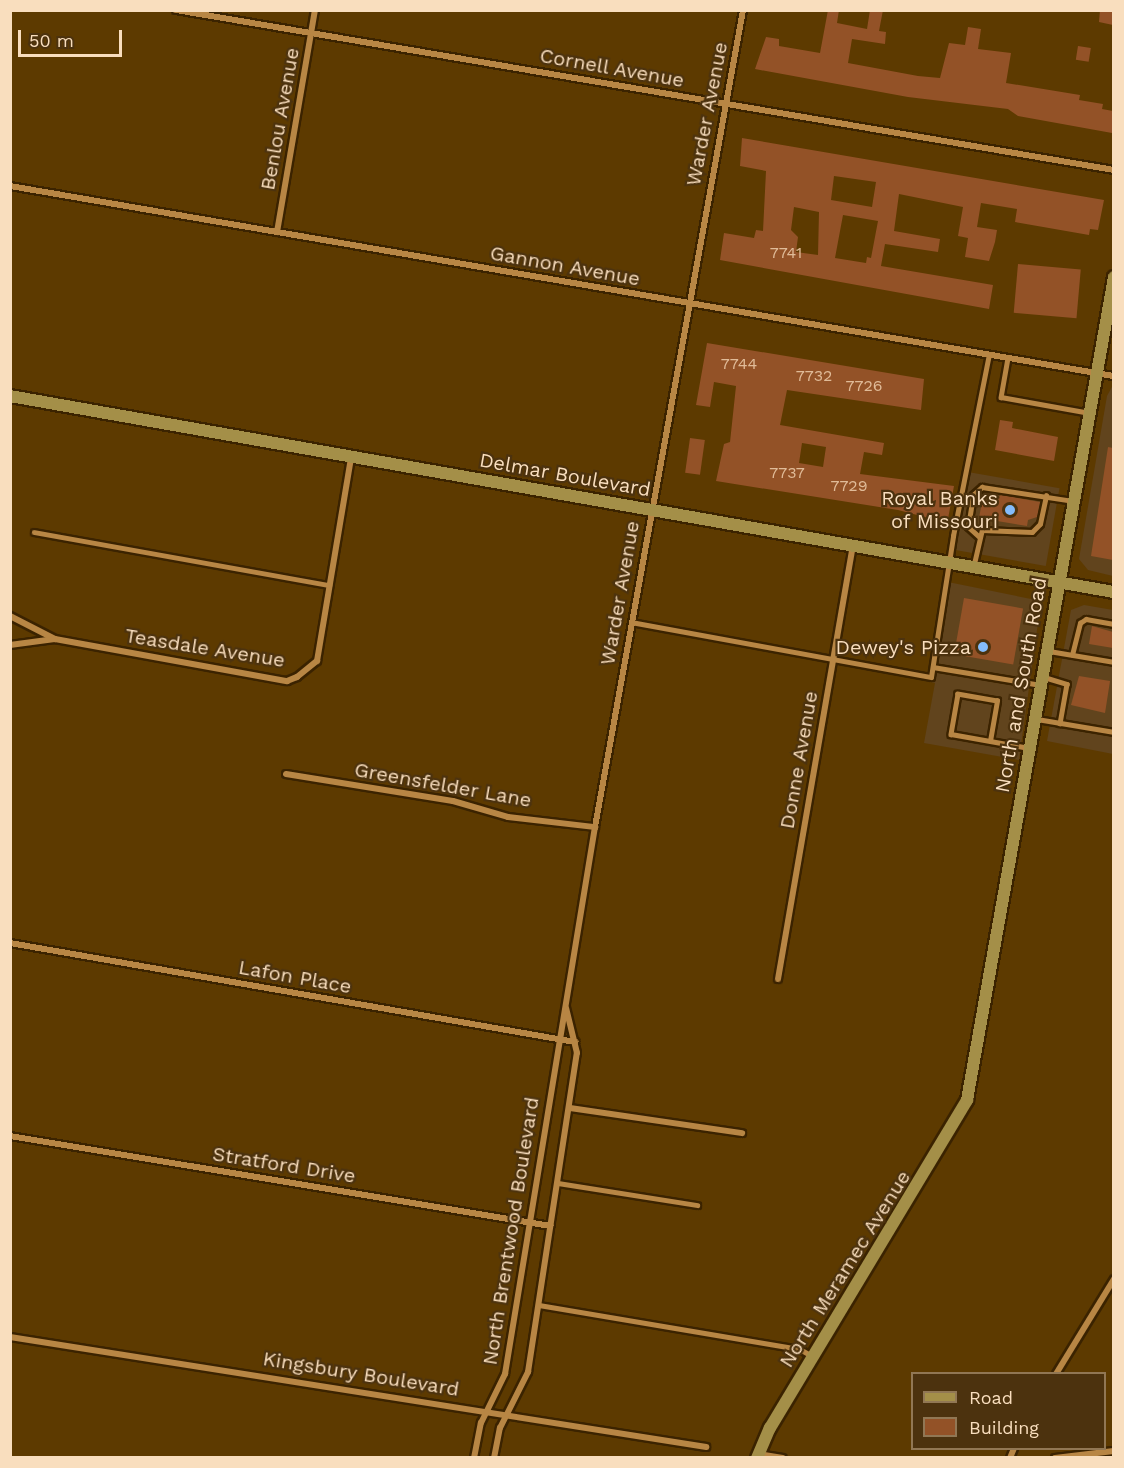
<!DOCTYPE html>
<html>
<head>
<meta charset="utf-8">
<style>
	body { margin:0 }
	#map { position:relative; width:1124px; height:1468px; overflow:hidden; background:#5d3a00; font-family:"Work Sans",sans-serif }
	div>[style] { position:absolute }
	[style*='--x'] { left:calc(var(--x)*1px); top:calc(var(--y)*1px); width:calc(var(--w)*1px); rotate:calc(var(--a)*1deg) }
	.built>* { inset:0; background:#61441d; transform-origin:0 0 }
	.building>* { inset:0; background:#935227; transform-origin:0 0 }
	.roads { filter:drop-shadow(2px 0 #3b2300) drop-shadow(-2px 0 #3b2300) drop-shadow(0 2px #3b2300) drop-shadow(0 -2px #3b2300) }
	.lane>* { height:4.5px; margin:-2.25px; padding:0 2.25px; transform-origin:2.25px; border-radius:2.25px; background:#b88644 }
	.street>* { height:6px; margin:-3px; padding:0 3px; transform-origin:3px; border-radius:3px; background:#b88644 }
	.secondary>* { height:12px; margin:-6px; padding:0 6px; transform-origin:6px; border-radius:6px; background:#a48f48 }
	.dots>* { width:16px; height:16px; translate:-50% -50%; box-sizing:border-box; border:3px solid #4c320e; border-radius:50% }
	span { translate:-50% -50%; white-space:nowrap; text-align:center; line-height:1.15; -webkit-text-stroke:4.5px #4c320e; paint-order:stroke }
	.number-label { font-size:16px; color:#e0bb98 }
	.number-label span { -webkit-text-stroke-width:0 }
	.street-label { font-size:20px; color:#f9debe }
	.poi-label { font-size:20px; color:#f9debe }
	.right { translate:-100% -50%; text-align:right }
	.frame { position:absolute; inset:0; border:12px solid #f9debe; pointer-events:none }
	.legend { position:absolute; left:911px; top:1372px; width:195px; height:78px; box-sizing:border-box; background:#4c320e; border:2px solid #917754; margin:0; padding:8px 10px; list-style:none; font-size:18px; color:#f9debe }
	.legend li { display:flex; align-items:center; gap:12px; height:30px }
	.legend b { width:30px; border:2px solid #917754 }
	.scale { position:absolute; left:18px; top:30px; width:104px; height:27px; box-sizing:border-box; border:3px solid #f9debe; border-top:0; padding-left:8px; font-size:18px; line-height:21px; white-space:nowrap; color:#f9debe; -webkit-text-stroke:4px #4c320e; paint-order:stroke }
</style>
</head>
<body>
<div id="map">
	<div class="built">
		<i style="clip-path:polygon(1113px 385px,1113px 576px,1088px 570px,1079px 559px,1107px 396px)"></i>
		<i style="left:962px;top:471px;width:99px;height:79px;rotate:10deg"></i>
		<i style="clip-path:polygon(943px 581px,1041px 601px,1019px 760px,924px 743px,935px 683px,926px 681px)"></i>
		<i style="clip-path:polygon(1084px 605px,1113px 610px,1113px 754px,1047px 741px,1071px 610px)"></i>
	</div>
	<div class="building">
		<i style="clip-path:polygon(828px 10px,839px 10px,837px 23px,867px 29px,870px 10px,883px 10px,879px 31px,886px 32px,885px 44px,852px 39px,848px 63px,918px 76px,940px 78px,949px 43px,965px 45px,968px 27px,981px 29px,978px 49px,1011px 53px,1006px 83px,1080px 95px,1079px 100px,1103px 104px,1102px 109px,1113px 111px,1112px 133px,1018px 116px,1008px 109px,908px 97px,755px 69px,766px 37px,779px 39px,779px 46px,820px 53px)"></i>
		<i style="clip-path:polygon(1100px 10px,1113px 10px,1113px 25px,1099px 22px)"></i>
		<i style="left:1078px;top:46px;width:13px;height:14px;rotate:9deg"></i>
		<i style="clip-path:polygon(evenodd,742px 138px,1104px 200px,1098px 230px,1090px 229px,1089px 235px,1015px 222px,1017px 209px,981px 203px,977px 227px,997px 230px,995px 242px,989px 261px,965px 257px,968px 238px,958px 236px,963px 207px,899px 194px,894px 231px,940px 239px,938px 252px,885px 244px,881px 266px,993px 285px,989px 309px,720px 260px,724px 233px,754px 238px,756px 230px,763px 231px,766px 171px,740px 166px,742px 138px,834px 176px,876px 182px,872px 207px,831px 200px,834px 176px,742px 138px,794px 207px,819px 212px,818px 255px,796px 252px,798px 237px,791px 230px,794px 207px,742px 138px,843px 215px,878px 221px,871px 258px,867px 257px,866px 263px,835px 258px,843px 215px)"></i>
		<i style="left:1018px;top:264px;width:63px;height:49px;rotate:5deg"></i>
		<i style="clip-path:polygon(evenodd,707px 343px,924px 379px,921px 410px,787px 390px,780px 425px,884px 443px,882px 455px,864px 452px,860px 474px,954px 486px,948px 519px,944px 522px,898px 510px,716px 481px,724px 444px,730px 442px,736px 386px,714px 382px,710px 407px,696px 405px,707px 343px,802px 443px,826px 447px,823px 467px,799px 463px,802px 443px)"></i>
		<i style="clip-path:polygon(1000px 420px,1013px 422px,1012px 428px,1058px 437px,1054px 461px,995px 450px)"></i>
		<i style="left:690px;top:438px;width:15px;height:35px;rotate:8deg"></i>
		<i style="clip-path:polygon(1108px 447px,1113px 448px,1113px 560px,1091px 556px)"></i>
		<i style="clip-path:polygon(1001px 495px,1040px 502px,1037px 517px,1028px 520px,1027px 526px,979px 518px,982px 502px,992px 503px)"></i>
		<i style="left:964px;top:598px;width:60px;height:57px;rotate:10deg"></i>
		<i style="clip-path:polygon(1092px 626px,1113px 632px,1113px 648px,1089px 644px)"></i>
		<i style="clip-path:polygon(1079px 676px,1110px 681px,1105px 713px,1071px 705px)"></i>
	</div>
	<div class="roads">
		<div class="lane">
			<i style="--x:1008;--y:358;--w:40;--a:100"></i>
			<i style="--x:1001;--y:397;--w:90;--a:10.2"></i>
			<i style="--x:34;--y:532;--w:300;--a:10.2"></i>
			<i style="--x:979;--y:537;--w:15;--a:-138"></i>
			<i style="--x:968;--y:527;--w:32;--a:-81"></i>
			<i style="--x:973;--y:495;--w:12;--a:-42"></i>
			<i style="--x:982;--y:487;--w:93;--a:8.7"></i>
			<i style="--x:974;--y:564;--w:35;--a:-77"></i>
			<i style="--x:982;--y:530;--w:50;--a:2.3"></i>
			<i style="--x:1032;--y:532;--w:11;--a:-45"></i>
			<i style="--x:1040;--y:524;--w:29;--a:-78"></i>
			<i style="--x:631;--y:622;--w:305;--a:10.4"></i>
			<i style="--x:931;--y:677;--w:143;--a:-81.1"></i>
			<i style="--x:953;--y:536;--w:185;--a:-78.8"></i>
			<i style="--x:1049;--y:651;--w:66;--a:9.6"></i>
			<i style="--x:1072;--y:655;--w:33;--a:-76"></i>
			<i style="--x:1080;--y:623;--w:7;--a:-34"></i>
			<i style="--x:1086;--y:619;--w:28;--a:10"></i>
			<i style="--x:933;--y:667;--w:109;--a:9.5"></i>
			<i style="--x:1044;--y:677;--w:24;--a:17"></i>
			<i style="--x:1067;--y:684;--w:40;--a:100"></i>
			<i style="--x:1037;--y:719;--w:78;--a:9.6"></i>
			<i style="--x:990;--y:741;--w:41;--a:-80.1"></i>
			<i style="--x:997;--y:701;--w:40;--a:-170"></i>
			<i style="--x:958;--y:694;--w:41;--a:99.9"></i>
			<i style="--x:951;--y:734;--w:79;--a:10.2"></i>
			<i style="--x:558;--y:1183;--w:141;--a:9"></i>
			<i style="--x:539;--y:1305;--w:265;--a:9.6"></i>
			<i style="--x:800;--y:1349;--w:14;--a:30"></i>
		</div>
		<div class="street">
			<i style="--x:176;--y:10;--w:952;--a:9.68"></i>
			<i style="--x:10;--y:186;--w:1120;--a:9.77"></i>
			<i style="--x:277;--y:232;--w:225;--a:-80.3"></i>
			<i style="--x:10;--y:616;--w:51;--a:27.1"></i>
			<i style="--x:55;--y:639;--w:236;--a:10.3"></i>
			<i style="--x:287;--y:681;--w:11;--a:-22"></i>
			<i style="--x:297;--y:677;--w:26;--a:-39"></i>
			<i style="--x:317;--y:661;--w:207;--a:-80.5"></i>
			<i style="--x:10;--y:645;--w:45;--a:-7.6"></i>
			<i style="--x:286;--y:774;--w:169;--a:9.2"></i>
			<i style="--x:453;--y:801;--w:57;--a:16.2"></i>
			<i style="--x:508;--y:817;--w:88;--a:6.6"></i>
			<i style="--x:10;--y:943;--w:574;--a:9.94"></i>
			<i style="--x:778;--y:979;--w:439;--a:-80.2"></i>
			<i style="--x:570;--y:1108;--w:174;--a:8.3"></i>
			<i style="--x:10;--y:1136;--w:548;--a:9.45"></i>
			<i style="--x:10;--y:1337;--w:705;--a:8.98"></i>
			<i style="--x:1056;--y:1374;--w:111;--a:-58.6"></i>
			<i style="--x:758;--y:1454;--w:25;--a:9"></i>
			<i style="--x:474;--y:1458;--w:36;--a:-79"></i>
			<i style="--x:481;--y:1423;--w:55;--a:-63.9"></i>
			<i style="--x:505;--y:1374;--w:554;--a:-80.66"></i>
			<i style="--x:595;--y:827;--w:830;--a:-79.73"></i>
			<i style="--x:494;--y:1458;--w:31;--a:-79"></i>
			<i style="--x:500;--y:1428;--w:63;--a:-63.4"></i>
			<i style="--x:528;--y:1372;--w:323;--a:-81.3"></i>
			<i style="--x:577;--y:1053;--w:46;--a:-103.7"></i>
			<i style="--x:1010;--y:1458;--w:11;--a:-68"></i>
			<i style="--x:1055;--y:1458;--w:59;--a:-6.8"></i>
		</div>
		<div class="secondary">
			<i style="--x:10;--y:396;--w:1121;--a:10.07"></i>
			<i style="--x:757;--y:1458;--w:33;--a:-67"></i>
			<i style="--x:770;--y:1428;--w:383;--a:-59"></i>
			<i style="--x:967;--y:1100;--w:836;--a:-79.87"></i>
		</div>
	</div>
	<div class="dots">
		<i style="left:1010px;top:510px;background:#84bcfb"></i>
		<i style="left:983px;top:647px;background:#84bcfb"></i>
	</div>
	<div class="number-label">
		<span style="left:786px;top:253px">7741</span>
		<span style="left:739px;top:364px">7744</span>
		<span style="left:814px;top:376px">7732</span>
		<span style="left:864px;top:386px">7726</span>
		<span style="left:787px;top:473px">7737</span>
		<span style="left:849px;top:486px">7729</span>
	</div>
	<div class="street-label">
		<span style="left:612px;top:68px;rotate:10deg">Cornell Avenue</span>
		<span style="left:707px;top:114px;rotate:-79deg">Warder Avenue</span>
		<span style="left:280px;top:119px;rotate:-80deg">Benlou Avenue</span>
		<span style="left:565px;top:266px;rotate:10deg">Gannon Avenue</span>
		<span style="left:565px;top:475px;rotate:10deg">Delmar Boulevard</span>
		<span style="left:620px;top:593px;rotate:-80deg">Warder Avenue</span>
		<span style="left:205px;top:648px;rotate:9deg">Teasdale Avenue</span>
		<span style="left:1021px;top:685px;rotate:-80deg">North and South Road</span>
		<span style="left:799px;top:760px;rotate:-80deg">Donne Avenue</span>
		<span style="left:443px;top:785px;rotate:10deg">Greensfelder Lane</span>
		<span style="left:295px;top:977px;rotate:10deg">Lafon Place</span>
		<span style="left:284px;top:1165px;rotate:9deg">Stratford Drive</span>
		<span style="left:511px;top:1231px;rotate:-81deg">North Brentwood Boulevard</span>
		<span style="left:845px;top:1269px;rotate:-58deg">North Meramec Avenue</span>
		<span style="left:361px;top:1374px;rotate:9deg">Kingsbury Boulevard</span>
	</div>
	<div class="poi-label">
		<span class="right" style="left:998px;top:510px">Royal Banks<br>of Missouri</span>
		<span class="right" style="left:971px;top:647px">Dewey's Pizza</span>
	</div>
	<div class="frame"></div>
	<ul class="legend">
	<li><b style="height:8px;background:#a48f48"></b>Road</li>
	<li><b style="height:16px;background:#935227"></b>Building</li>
	</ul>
	<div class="scale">50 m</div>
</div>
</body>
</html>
